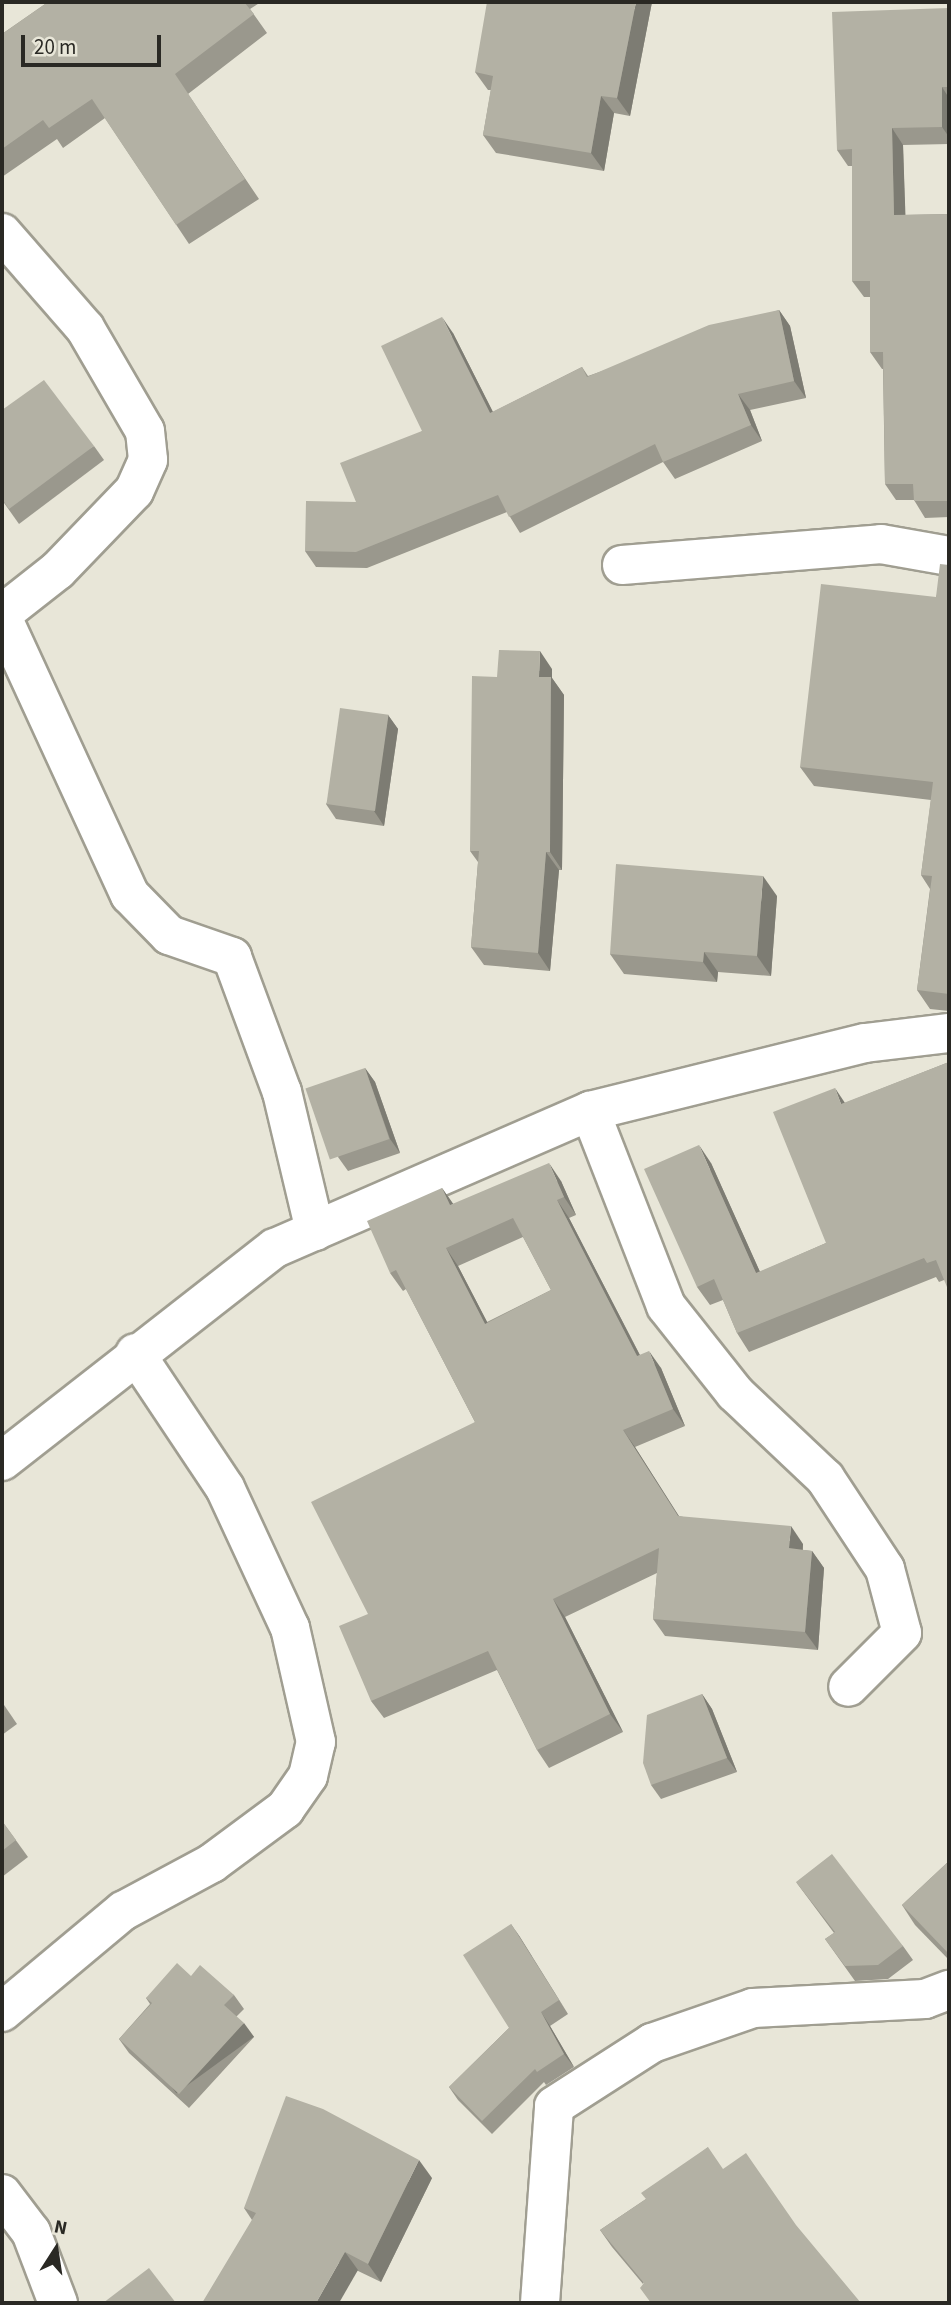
<!DOCTYPE html>
<html>
<head>
<meta charset="utf-8">
<style>
	body { margin:0 }
	#map { position:relative; width:951px; height:2305px; overflow:hidden; background:#e8e6d8; font-family:"Source Sans 3",sans-serif }
	div>[style] { position:absolute }
	[style*='--x'] { left:calc(var(--x)*1px); top:calc(var(--y)*1px); width:calc(var(--w)*1px); rotate:calc(var(--a)*1deg) }
	.roads { filter:drop-shadow(2px 0 #a09e91) drop-shadow(-2px 0 #a09e91) drop-shadow(0 2px #a09e91) drop-shadow(0 -2px #a09e91) }
	.minor>* { height:38px; margin:-19px; padding:0 19px; transform-origin:19px; border-radius:19px; background:#fff }
	.wall>* { inset:0; background:#9a988d }
	.shaded-wall>* { inset:0; background:#7d7c73; transform-origin:0 0 }
	.building>* { inset:0; background:#b3b1a4; transform-origin:0 0 }
	span { translate:-50% -50%; white-space:nowrap; text-align:center; line-height:1.15; -webkit-text-stroke:5px #e8e6d8; paint-order:stroke }
	.frame { position:absolute; inset:0; border:4px solid #2a2924; pointer-events:none }
	.north { position:absolute; left:21px; top:2214px; width:70px; height:70px; -webkit-text-stroke:5px #e8e6d8; paint-order:stroke; rotate:12deg; font-size:19px; font-weight:700; line-height:28px; text-align:center; color:#2a2924 }
	.north::after { content:''; display:block; margin:auto; width:24px; height:32px; background:#2a2924; clip-path:polygon(50% 0,100% 100%,50% 72%,0 100%) }
	.scale { position:absolute; left:21px; top:35px; width:140px; height:32px; box-sizing:border-box; border:4px solid #2a2924; border-top:0; padding-left:9px; font-size:21px; line-height:24px; white-space:nowrap; color:#2a2924; -webkit-text-stroke:5px #e8e6d8; paint-order:stroke }
</style>
</head>
<body>
<div id="map">
	<div class="roads">
		<div class="minor">
			<i style="--x:2;--y:233;--w:126;--a:48.9"></i>
			<i style="--x:85;--y:328;--w:119;--a:59.8"></i>
			<i style="--x:145;--y:431;--w:29;--a:84"></i>
			<i style="--x:148;--y:460;--w:34;--a:114"></i>
			<i style="--x:134;--y:491;--w:110;--a:133.9"></i>
			<i style="--x:58;--y:570;--w:71;--a:141.8"></i>
			<i style="--x:622;--y:565;--w:260;--a:-4.6"></i>
			<i style="--x:881;--y:544;--w:69;--a:10"></i>
			<i style="--x:2;--y:617;--w:306;--a:65.3"></i>
			<i style="--x:130;--y:895;--w:56;--a:45.7"></i>
			<i style="--x:169;--y:935;--w:67;--a:19.2"></i>
			<i style="--x:232;--y:957;--w:144;--a:69.7"></i>
			<i style="--x:282;--y:1092;--w:143;--a:76.6"></i>
			<i style="--x:590;--y:1111;--w:209;--a:68.7"></i>
			<i style="--x:666;--y:1306;--w:111;--a:51.6"></i>
			<i style="--x:735;--y:1393;--w:124;--a:43.4"></i>
			<i style="--x:825;--y:1478;--w:109;--a:56.6"></i>
			<i style="--x:885;--y:1569;--w:66;--a:75.1"></i>
			<i style="--x:902;--y:1633;--w:76;--a:135"></i>
			<i style="--x:2;--y:1461;--w:346;--a:-38"></i>
			<i style="--x:275;--y:1248;--w:344;--a:-23.5"></i>
			<i style="--x:590;--y:1111;--w:283;--a:-13.9"></i>
			<i style="--x:865;--y:1043;--w:85;--a:-6.8"></i>
			<i style="--x:2;--y:2012;--w:158;--a:-39.9"></i>
			<i style="--x:123;--y:1911;--w:101;--a:-28.3"></i>
			<i style="--x:212;--y:1863;--w:91;--a:-36.5"></i>
			<i style="--x:285;--y:1809;--w:40;--a:-55.1"></i>
			<i style="--x:308;--y:1776;--w:35;--a:-77"></i>
			<i style="--x:316;--y:1742;--w:117;--a:-102.8"></i>
			<i style="--x:290;--y:1628;--w:154;--a:-114.9"></i>
			<i style="--x:225;--y:1488;--w:162;--a:-123.7"></i>
			<i style="--x:2;--y:2194;--w:48;--a:52.7"></i>
			<i style="--x:31;--y:2232;--w:76;--a:69.2"></i>
			<i style="--x:540;--y:2303;--w:197;--a:-85.9"></i>
			<i style="--x:554;--y:2106;--w:117;--a:-32.7"></i>
			<i style="--x:652;--y:2043;--w:107;--a:-19.1"></i>
			<i style="--x:753;--y:2008;--w:172;--a:-3"></i>
			<i style="--x:925;--y:1999;--w:26;--a:-21"></i>
		</div>
	</div>
	<div class="wall">
		<i style="clip-path:polygon(48px 2px,261px 2px,250px 9px,267px 33px,188px 94px,259px 199px,189px 244px,105px 118px,63px 148px,57px 139px,2px 177px,2px 34px)"></i>
		<i style="clip-path:polygon(652px 2px,630px 116px,614px 113px,604px 171px,496px 153px,483px 135px,491px 90px,488px 90px,475px 72px)"></i>
		<i style="clip-path:polygon(949px 8px,949px 144px,903px 145px,905px 215px,949px 214px,949px 517px,925px 518px,914px 500px,896px 500px,885px 484px,883px 369px,882px 369px,870px 352px,870px 297px,864px 297px,852px 281px,852px 166px,848px 166px,837px 150px)"></i>
		<i style="clip-path:polygon(779px 310px,790px 326px,806px 398px,750px 410px,762px 441px,675px 479px,663px 462px,520px 533px,507px 512px,367px 568px,316px 567px,305px 551px,356px 502px,422px 431px,453px 333px,493px 412px,582px 367px,588px 376px)"></i>
		<i style="clip-path:polygon(94px 446px,104px 460px,19px 524px,2px 500px)"></i>
		<i style="clip-path:polygon(949px 565px,949px 1011px,930px 1009px,917px 990px,930px 889px,921px 875px,931px 800px,814px 786px,800px 767px,936px 597px)"></i>
		<i style="clip-path:polygon(552px 669px,552px 678px,564px 695px,562px 870px,559px 870px,550px 971px,484px 965px,471px 947px,478px 862px,470px 851px,497px 677px)"></i>
		<i style="clip-path:polygon(388px 715px,398px 729px,384px 826px,336px 819px,326px 804px)"></i>
		<i style="clip-path:polygon(777px 896px,771px 976px,718px 972px,717px 982px,624px 974px,610px 954px)"></i>
		<i style="clip-path:polygon(949px 1062px,944px 1280px,939px 1282px,936px 1277px,749px 1352px,737px 1333px,723px 1300px,710px 1305px,697px 1287px,711px 1163px,760px 1272px,826px 1243px,845px 1103px)"></i>
		<i style="clip-path:polygon(365px 1068px,375px 1082px,400px 1153px,348px 1171px,338px 1157px)"></i>
		<i style="clip-path:polygon(evenodd,561px 1181px,576px 1215px,569px 1218px,640px 1355px,661px 1368px,685px 1426px,635px 1447px,679px 1516px,803px 1544px,803px 1550px,812px 1551px,824px 1568px,818px 1650px,665px 1636px,653px 1619px,657px 1573px,565px 1617px,623px 1732px,549px 1768px,537px 1750px,497px 1670px,384px 1718px,371px 1701px,368px 1614px,475px 1422px,406px 1289px,403px 1291px,390px 1273px,442px 1188px,453px 1204px,561px 1181px,523px 1237px,551px 1290px,487px 1322px,458px 1266px,523px 1237px)"></i>
		<i style="clip-path:polygon(702px 1694px,712px 1709px,737px 1772px,661px 1799px,651px 1785px)"></i>
		<i style="clip-path:polygon(2px 1702px,17px 1724px,2px 1735px)"></i>
		<i style="clip-path:polygon(2px 1821px,28px 1857px,2px 1877px)"></i>
		<i style="clip-path:polygon(949px 1861px,949px 1960px,915px 1925px,902px 1905px)"></i>
		<i style="clip-path:polygon(796px 1882px,903px 1946px,913px 1960px,888px 1979px,855px 1981px,825px 1939px,834px 1933px)"></i>
		<i style="clip-path:polygon(511px 1924px,568px 2014px,550px 2026px,574px 2067px,546px 2085px,544px 2082px,492px 2134px,458px 2100px,449px 2087px,509px 2028px)"></i>
		<i style="clip-path:polygon(191px 1976px,234px 1995px,244px 2009px,236px 2017px,254px 2037px,189px 2108px,129px 2053px,119px 2039px,150px 2004px,146px 1998px)"></i>
		<i style="clip-path:polygon(708px 2147px,643px 2284px,612px 2247px,600px 2230px,646px 2199px)"></i>
		<i style="clip-path:polygon(432px 2178px,381px 2282px,252px 2220px,244px 2208px)"></i>
	</div>
	<div class="shaded-wall">
		<i style="clip-path:polygon(636px 2px,652px 2px,630px 116px,617px 98px)"></i>
		<i style="clip-path:polygon(942px 87px,949px 98px,949px 137px,942px 127px)"></i>
		<i style="clip-path:polygon(601px 96px,614px 113px,604px 171px,591px 153px)"></i>
		<i style="clip-path:polygon(892px 128px,903px 145px,906px 231px,894px 215px)"></i>
		<i style="clip-path:polygon(779px 310px,790px 326px,806px 398px,794px 381px)"></i>
		<i style="clip-path:polygon(442px 317px,453px 333px,502px 430px,490px 413px)"></i>
		<i style="clip-path:polygon(738px 394px,750px 410px,762px 441px,751px 425px)"></i>
		<i style="clip-path:polygon(540px 651px,552px 669px,552px 678px,564px 695px,562px 870px,550px 852px,539px 677px)"></i>
		<i style="clip-path:polygon(388px 715px,398px 729px,384px 826px,374px 811px)"></i>
		<i style="clip-path:polygon(546px 852px,559px 870px,550px 971px,538px 953px)"></i>
		<i style="clip-path:polygon(763px 876px,777px 896px,771px 976px,757px 956px)"></i>
		<i style="clip-path:polygon(704px 952px,718px 972px,717px 982px,703px 962px)"></i>
		<i style="clip-path:polygon(365px 1068px,375px 1082px,400px 1153px,390px 1139px)"></i>
		<i style="clip-path:polygon(835px 1088px,847px 1106px,841px 1104px)"></i>
		<i style="clip-path:polygon(699px 1145px,711px 1163px,769px 1292px,756px 1273px)"></i>
		<i style="clip-path:polygon(549px 1163px,561px 1181px,576px 1215px,564px 1197px)"></i>
		<i style="clip-path:polygon(442px 1188px,454px 1205px,450px 1205px)"></i>
		<i style="clip-path:polygon(557px 1200px,569px 1218px,649px 1373px,637px 1356px)"></i>
		<i style="clip-path:polygon(446px 1248px,458px 1266px,497px 1341px,485px 1324px)"></i>
		<i style="clip-path:polygon(649px 1351px,661px 1368px,685px 1426px,673px 1409px)"></i>
		<i style="clip-path:polygon(623px 1430px,635px 1447px,690px 1534px,678px 1516px)"></i>
		<i style="clip-path:polygon(791px 1526px,803px 1544px,801px 1566px,789px 1548px)"></i>
		<i style="clip-path:polygon(812px 1551px,824px 1568px,818px 1650px,805px 1632px)"></i>
		<i style="clip-path:polygon(553px 1599px,565px 1617px,623px 1732px,610px 1714px)"></i>
		<i style="clip-path:polygon(702px 1694px,712px 1709px,737px 1772px,727px 1758px)"></i>
		<i style="clip-path:polygon(511px 1924px,520px 1937px,568px 2014px,559px 2000px)"></i>
		<i style="clip-path:polygon(541px 2012px,550px 2026px,574px 2067px,564px 2054px)"></i>
		<i style="left:244px;top:2023px;width:17px;height:96px;rotate:54deg"></i>
		<i style="clip-path:polygon(419px 2160px,432px 2178px,381px 2282px,368px 2264px)"></i>
		<i style="clip-path:polygon(345px 2252px,358px 2270px,339px 2303px,316px 2303px)"></i>
	</div>
	<div class="building">
		<i style="clip-path:polygon(48px 2px,244px 2px,254px 14px,175px 74px,245px 179px,176px 225px,92px 99px,49px 128px,43px 120px,2px 149px,2px 34px)"></i>
		<i style="clip-path:polygon(487px 2px,636px 2px,617px 98px,601px 96px,591px 153px,483px 135px,493px 76px,475px 72px)"></i>
		<i style="clip-path:polygon(949px 8px,949px 87px,942px 87px,942px 127px,892px 128px,894px 215px,949px 214px,949px 501px,914px 501px,913px 484px,885px 484px,883px 352px,870px 352px,870px 281px,852px 281px,852px 149px,837px 150px,832px 12px)"></i>
		<i style="clip-path:polygon(779px 310px,794px 381px,738px 394px,751px 425px,663px 462px,655px 444px,509px 517px,498px 495px,356px 552px,305px 551px,306px 501px,356px 502px,340px 463px,422px 431px,381px 346px,442px 317px,490px 413px,582px 367px,587px 377px,709px 325px)"></i>
		<i style="clip-path:polygon(44px 380px,94px 446px,9px 509px,2px 499px,2px 410px)"></i>
		<i style="clip-path:polygon(940px 564px,949px 565px,949px 994px,917px 990px,932px 876px,921px 875px,933px 782px,800px 767px,821px 584px,936px 597px)"></i>
		<i style="clip-path:polygon(499px 650px,540px 651px,539px 677px,551px 677px,550px 852px,546px 852px,538px 953px,471px 947px,479px 851px,470px 851px,472px 676px,497px 677px)"></i>
		<i style="left:340px;top:708px;width:49px;height:97px;rotate:8deg"></i>
		<i style="clip-path:polygon(616px 864px,763px 876px,757px 956px,704px 952px,703px 962px,610px 954px)"></i>
		<i style="clip-path:polygon(949px 1062px,949px 1292px,936px 1260px,927px 1263px,924px 1258px,737px 1333px,714px 1279px,697px 1287px,644px 1169px,699px 1145px,756px 1273px,826px 1243px,773px 1112px,835px 1088px,841px 1104px)"></i>
		<i style="left:365px;top:1068px;width:75px;height:63px;rotate:71deg"></i>
		<i style="clip-path:polygon(evenodd,549px 1163px,564px 1197px,557px 1200px,637px 1356px,649px 1351px,673px 1409px,623px 1430px,678px 1516px,791px 1526px,789px 1548px,812px 1551px,805px 1632px,653px 1619px,659px 1548px,553px 1599px,610px 1714px,537px 1750px,488px 1651px,371px 1701px,339px 1626px,368px 1614px,311px 1502px,475px 1422px,396px 1270px,390px 1273px,367px 1221px,442px 1188px,450px 1205px,549px 1163px,513px 1218px,551px 1290px,485px 1324px,446px 1248px,513px 1218px)"></i>
		<i style="clip-path:polygon(702px 1694px,727px 1758px,651px 1785px,643px 1763px,647px 1715px)"></i>
		<i style="clip-path:polygon(2px 1821px,16px 1840px,2px 1851px)"></i>
		<i style="clip-path:polygon(832px 1854px,903px 1946px,878px 1965px,845px 1966px,825px 1939px,835px 1932px,796px 1882px)"></i>
		<i style="clip-path:polygon(949px 1861px,949px 1954px,902px 1905px)"></i>
		<i style="clip-path:polygon(511px 1924px,559px 2000px,541px 2012px,564px 2054px,537px 2072px,535px 2069px,482px 2121px,449px 2087px,509px 2028px,463px 1955px)"></i>
		<i style="clip-path:polygon(177px 1963px,191px 1976px,200px 1965px,234px 1995px,224px 2005px,244px 2023px,179px 2094px,119px 2039px,152px 2003px,146px 1998px)"></i>
		<i style="clip-path:polygon(286px 2096px,323px 2109px,419px 2160px,368px 2264px,345px 2252px,316px 2303px,202px 2303px,256px 2213px,244px 2208px)"></i>
		<i style="clip-path:polygon(708px 2147px,723px 2169px,746px 2153px,796px 2225px,861px 2303px,651px 2303px,640px 2288px,644px 2283px,600px 2230px,646px 2199px,641px 2193px)"></i>
		<i style="clip-path:polygon(149px 2268px,176px 2303px,103px 2303px)"></i>
	</div>
	<div class="frame"></div>
	<div class="north">N</div>
	<div class="scale">20 m</div>
</div>
</body>
</html>
